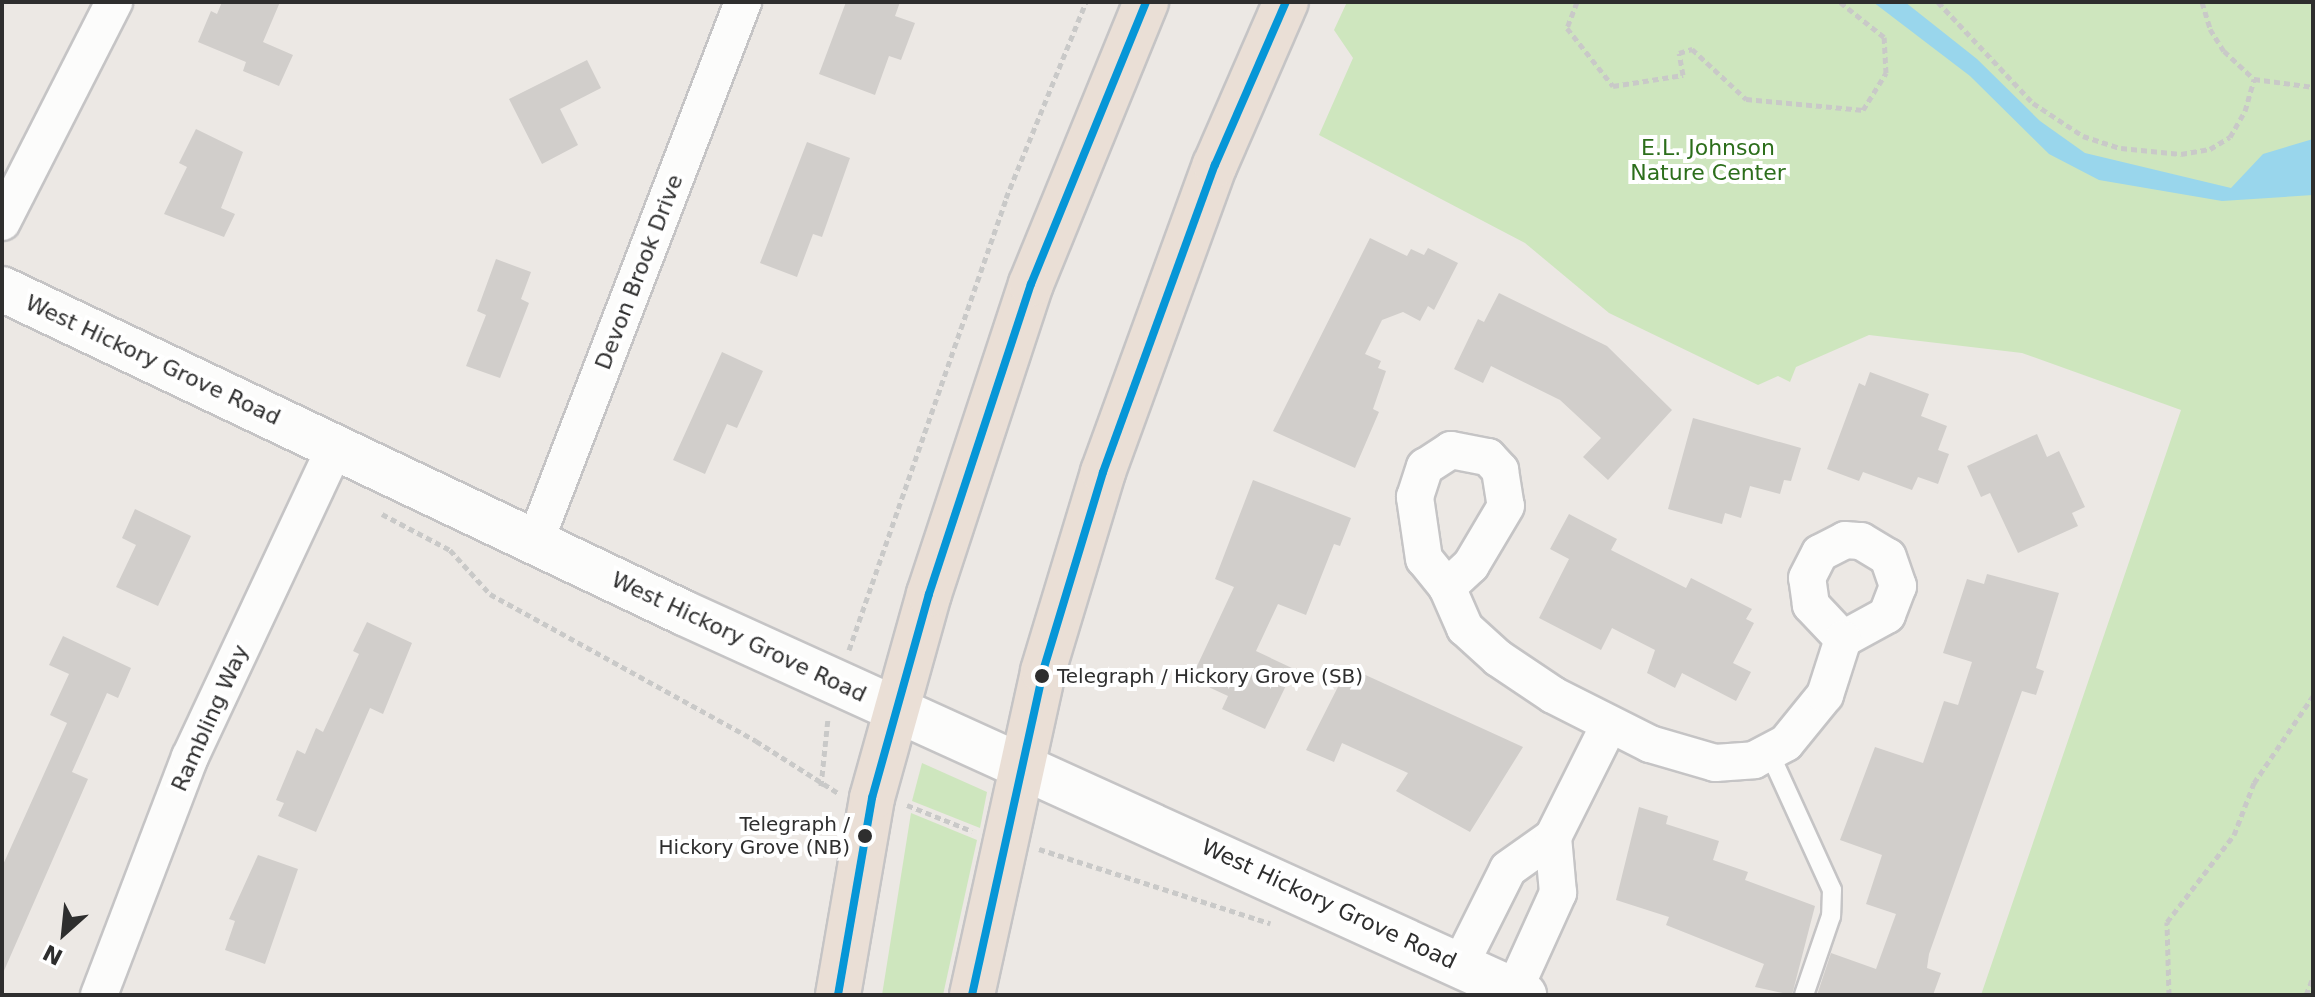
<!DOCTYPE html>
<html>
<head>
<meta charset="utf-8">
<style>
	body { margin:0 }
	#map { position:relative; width:2315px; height:997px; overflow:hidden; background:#ece8e4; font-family:"DejaVu Sans",sans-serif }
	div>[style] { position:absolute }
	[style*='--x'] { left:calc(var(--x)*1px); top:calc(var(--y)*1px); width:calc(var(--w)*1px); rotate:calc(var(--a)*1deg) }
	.green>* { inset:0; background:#cee6be }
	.water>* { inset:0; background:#99d6ec }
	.building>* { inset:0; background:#d1cecb }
	.path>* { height:5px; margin-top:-2.5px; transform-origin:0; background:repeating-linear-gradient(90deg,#c9c9c8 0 6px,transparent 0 10px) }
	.roads { filter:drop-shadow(2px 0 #c5c4c5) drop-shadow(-2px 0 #c5c4c5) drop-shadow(0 2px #c5c4c5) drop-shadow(0 -2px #c5c4c5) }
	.lane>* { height:18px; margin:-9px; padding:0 9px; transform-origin:9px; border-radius:9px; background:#fcfcfb }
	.street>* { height:36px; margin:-18px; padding:0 18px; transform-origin:18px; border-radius:18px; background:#fcfcfb }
	.secondary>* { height:44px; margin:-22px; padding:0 22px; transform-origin:22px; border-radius:22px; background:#fcfcfb }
	.highway>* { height:44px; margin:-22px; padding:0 22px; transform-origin:22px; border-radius:22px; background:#eadfd6 }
	.bus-1>* { height:8px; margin:-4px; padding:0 4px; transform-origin:4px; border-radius:4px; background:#0696d7 }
	.dots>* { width:22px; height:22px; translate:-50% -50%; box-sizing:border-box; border:4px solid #fff; border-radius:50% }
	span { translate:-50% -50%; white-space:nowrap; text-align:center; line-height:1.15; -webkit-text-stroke:8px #fff; paint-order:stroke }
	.bus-label { font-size:20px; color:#2e2e2e }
	.left { translate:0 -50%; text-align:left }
	.right { translate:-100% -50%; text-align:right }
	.park-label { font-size:22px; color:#2c6e1b }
	.street-label { font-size:22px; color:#2e2e2e }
	.frame { position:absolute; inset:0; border:4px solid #2e2e2e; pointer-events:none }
	.north { position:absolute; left:24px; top:893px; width:80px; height:80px; -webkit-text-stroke:6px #fff; paint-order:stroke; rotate:207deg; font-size:22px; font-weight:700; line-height:32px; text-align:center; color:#2e2e2e }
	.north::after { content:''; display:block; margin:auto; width:28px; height:36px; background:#2e2e2e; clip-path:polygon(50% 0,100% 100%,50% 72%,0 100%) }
</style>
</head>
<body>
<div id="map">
	<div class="green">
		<i style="clip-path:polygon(1347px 2px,2313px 2px,2313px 995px,1981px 995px,2181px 410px,2022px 353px,1869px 335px,1796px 367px,1790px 382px,1778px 376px,1758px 385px,1609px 313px,1525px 243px,1319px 135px,1353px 58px,1334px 30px)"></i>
		<i style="clip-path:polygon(922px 763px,987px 792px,980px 828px,912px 801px)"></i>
		<i style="clip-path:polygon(911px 813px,977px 840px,943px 995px,882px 995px)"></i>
	</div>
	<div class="water">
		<i style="clip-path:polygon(1873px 2px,1905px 2px,1977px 59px,2040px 121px,2085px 153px,2231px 188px,2263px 154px,2313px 139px,2313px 195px,2222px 201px,2099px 180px,2049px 154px,1970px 76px)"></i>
	</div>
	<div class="building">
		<i style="clip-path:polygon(222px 2px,280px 2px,263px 42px,293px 55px,279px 86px,243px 71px,246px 62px,198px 42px,211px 11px,217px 14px)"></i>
		<i style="clip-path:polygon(846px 2px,900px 2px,895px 16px,915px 23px,901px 60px,889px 56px,875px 95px,819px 74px)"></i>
		<i style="clip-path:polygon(587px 60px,601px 88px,560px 109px,578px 145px,542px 164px,509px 99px)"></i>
		<i style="clip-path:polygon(196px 129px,243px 152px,221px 208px,235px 214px,224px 237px,164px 214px,187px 167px,179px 163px)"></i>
		<i style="clip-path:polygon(807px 142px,850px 158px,822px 237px,813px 234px,797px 277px,760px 263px)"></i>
		<i style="clip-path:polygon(1370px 238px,1407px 256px,1411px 249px,1424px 255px,1428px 248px,1458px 263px,1434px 310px,1428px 306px,1420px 321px,1403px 312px,1382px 320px,1365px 354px,1381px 361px,1378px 368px,1386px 371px,1373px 409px,1379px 412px,1355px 468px,1273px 431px)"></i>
		<i style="clip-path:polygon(496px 259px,531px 272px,521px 299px,529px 303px,500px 378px,466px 366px,486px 315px,477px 311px)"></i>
		<i style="clip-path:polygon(1499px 293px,1607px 346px,1672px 410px,1608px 480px,1583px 457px,1601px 438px,1560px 400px,1491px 366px,1483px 383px,1454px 369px,1478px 319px,1484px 322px)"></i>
		<i style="clip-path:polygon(722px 352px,763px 371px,737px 428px,727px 424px,705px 474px,673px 460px)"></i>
		<i style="clip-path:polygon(1870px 372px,1929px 394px,1921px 416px,1947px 426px,1938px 450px,1949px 454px,1938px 484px,1918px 477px,1912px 490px,1863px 472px,1859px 481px,1827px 469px,1859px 383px,1865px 386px)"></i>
		<i style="clip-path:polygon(1693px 418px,1801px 448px,1791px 481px,1784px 480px,1780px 494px,1750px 486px,1741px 518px,1725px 513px,1722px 524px,1668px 509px)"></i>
		<i style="clip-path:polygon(2037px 434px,2047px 457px,2059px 451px,2085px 507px,2072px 513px,2078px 526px,2018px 553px,1990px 493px,1981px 497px,1967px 466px)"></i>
		<i style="clip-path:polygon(1253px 480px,1351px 518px,1340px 546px,1334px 544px,1306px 615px,1278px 604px,1256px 651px,1294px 669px,1265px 729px,1222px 709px,1228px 696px,1191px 679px,1234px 587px,1215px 579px)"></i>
		<i style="clip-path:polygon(135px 509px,191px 536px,158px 606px,116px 587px,136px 545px,122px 538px)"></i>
		<i style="clip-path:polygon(1569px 514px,1617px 539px,1611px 550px,1686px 588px,1691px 578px,1752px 609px,1746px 619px,1754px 623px,1733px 663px,1751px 672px,1736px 701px,1682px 673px,1675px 688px,1647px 673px,1655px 650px,1612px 628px,1601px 650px,1539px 618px,1569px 559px,1550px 549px)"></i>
		<i style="clip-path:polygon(1987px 574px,2059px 593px,2036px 668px,2044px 671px,2036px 695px,2022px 691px,1929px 954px,1927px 968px,1941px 973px,1933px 995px,1817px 995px,1831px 953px,1876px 969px,1896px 914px,1866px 904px,1882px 855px,1840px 840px,1875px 747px,1923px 763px,1944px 701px,1958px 705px,1972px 662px,1943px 653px,1967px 579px,1984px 584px)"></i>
		<i style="clip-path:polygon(367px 622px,412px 643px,383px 714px,370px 708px,316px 832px,278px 816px,284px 803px,276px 800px,297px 750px,305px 754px,316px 728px,323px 732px,359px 654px,353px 651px)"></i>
		<i style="clip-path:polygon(63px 636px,131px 668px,118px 698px,107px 693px,72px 772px,88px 779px,3px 973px,2px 867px,67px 723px,50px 715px,69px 674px,49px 665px)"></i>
		<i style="clip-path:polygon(1348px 667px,1523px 747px,1470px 832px,1396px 791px,1408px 773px,1342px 743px,1334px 762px,1306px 750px)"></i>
		<i style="clip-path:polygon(1639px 807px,1668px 816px,1666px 824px,1719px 841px,1713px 860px,1748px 872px,1745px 880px,1815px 906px,1792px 995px,1755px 987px,1764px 964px,1666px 925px,1669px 917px,1616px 900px)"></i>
		<i style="clip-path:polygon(258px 855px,298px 869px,265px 964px,225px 950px,235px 921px,229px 919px)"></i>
	</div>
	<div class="path">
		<i style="--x:1577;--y:2;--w:28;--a:111"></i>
		<i style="--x:1567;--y:28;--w:74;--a:51.6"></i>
		<i style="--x:1613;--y:86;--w:71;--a:-8.9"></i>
		<i style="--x:1683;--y:75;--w:22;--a:-100"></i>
		<i style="--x:1679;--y:53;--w:14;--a:-17"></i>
		<i style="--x:1692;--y:49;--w:74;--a:42.8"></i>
		<i style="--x:1746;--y:99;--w:118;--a:5.4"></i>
		<i style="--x:1863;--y:110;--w:44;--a:-58.1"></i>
		<i style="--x:1886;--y:73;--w:36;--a:-93"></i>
		<i style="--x:1884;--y:37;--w:56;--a:-141.5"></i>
		<i style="--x:1938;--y:2;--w:139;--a:46.8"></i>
		<i style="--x:2033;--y:103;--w:60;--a:33.4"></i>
		<i style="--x:2083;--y:136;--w:40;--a:18"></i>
		<i style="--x:2121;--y:148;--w:60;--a:5.7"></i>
		<i style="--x:2181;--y:154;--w:29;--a:-10"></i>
		<i style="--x:2210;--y:149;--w:23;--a:-31"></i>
		<i style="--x:2230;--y:137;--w:30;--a:-60"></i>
		<i style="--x:2245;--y:111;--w:33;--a:-74"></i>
		<i style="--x:2202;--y:2;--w:28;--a:73"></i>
		<i style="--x:2210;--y:29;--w:26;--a:58"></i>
		<i style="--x:2224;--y:51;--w:41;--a:43"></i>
		<i style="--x:2254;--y:79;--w:60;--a:7.7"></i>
		<i style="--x:382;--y:514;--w:77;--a:27.9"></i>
		<i style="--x:450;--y:550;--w:59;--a:47.7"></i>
		<i style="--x:490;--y:594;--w:304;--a:28.9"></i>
		<i style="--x:756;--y:741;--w:97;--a:32.4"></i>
		<i style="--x:849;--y:650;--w:478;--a:-70.8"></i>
		<i style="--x:1006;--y:198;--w:212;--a:-67.8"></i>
		<i style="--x:821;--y:786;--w:68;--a:-84.1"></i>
		<i style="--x:907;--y:805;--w:70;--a:21.8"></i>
		<i style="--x:1039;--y:849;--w:243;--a:17.8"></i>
		<i style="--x:2169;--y:995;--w:73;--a:-91.6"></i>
		<i style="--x:2167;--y:922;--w:110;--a:-52.4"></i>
		<i style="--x:2234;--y:835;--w:56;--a:-69"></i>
		<i style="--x:2254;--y:783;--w:105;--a:-55.9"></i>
		<i style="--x:2306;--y:995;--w:18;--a:-68"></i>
	</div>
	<div class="roads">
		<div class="lane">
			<i style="--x:1770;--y:754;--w:149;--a:65.5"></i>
			<i style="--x:1832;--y:890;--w:26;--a:92"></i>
			<i style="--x:1831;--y:916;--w:83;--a:108.9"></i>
		</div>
		<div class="street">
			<i style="--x:2;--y:222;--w:247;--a:-63"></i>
			<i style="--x:1451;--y:450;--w:38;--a:11"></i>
			<i style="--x:1488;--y:457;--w:18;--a:47"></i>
			<i style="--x:1500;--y:470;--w:36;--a:81"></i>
			<i style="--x:1506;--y:506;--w:69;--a:120.7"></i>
			<i style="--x:1471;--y:565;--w:33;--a:137"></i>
			<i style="--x:1447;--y:587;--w:36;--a:-129"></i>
			<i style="--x:1424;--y:559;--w:63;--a:-98.3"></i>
			<i style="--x:1415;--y:497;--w:32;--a:-72"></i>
			<i style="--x:1425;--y:467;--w:31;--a:-33"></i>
			<i style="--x:1845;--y:540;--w:16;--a:4"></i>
			<i style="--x:1861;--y:541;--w:31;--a:31"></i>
			<i style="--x:1888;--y:557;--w:31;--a:71"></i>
			<i style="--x:1898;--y:586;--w:31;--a:111"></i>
			<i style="--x:1887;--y:615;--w:50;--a:151.4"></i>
			<i style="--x:1843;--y:639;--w:47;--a:-133.3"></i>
			<i style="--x:1811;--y:605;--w:27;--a:-98"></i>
			<i style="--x:1807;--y:578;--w:28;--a:-63"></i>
			<i style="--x:1820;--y:553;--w:28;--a:-27"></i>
			<i style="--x:535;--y:542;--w:579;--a:-68.93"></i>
			<i style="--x:1447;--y:587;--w:45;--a:66.3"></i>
			<i style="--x:1465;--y:628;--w:45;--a:42.3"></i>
			<i style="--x:1498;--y:658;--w:66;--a:33.9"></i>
			<i style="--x:1553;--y:695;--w:109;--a:26.8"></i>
			<i style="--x:1650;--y:744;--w:68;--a:16.3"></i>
			<i style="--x:1715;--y:763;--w:39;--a:-4"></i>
			<i style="--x:1754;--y:760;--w:36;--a:-28"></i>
			<i style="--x:1786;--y:743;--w:62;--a:-50.9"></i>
			<i style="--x:1825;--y:695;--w:59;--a:-72.2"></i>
			<i style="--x:1460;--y:965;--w:107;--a:-63.4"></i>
			<i style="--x:1508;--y:869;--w:55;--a:-35.4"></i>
			<i style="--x:1553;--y:837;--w:125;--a:-63.4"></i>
			<i style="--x:1514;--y:990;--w:107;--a:-65.6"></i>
			<i style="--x:1558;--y:893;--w:56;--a:-95.1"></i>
			<i style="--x:99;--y:995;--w:255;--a:-69.1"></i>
			<i style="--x:190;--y:757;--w:342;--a:-64.9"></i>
		</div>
		<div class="secondary">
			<i style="--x:2;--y:289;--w:755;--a:25.41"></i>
			<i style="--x:684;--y:613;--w:923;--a:24.45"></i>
		</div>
		<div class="highway">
			<i style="--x:838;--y:995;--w:200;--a:-80.2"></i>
			<i style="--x:872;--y:798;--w:212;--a:-74.4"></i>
			<i style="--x:929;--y:594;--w:326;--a:-71.8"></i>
			<i style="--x:1031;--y:284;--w:305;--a:-67.8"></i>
			<i style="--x:972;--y:995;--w:332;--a:-77.6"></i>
			<i style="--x:1043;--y:671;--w:208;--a:-73.2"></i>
			<i style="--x:1103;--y:472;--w:327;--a:-70"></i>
			<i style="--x:1215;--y:165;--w:178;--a:-66.5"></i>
		</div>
	</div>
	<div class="bus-1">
		<i style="--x:838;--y:995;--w:200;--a:-80.2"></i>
		<i style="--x:872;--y:798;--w:212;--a:-74.4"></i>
		<i style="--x:929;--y:594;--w:326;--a:-71.8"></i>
		<i style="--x:1031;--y:284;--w:305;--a:-67.8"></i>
		<i style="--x:972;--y:995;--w:332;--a:-77.6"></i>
		<i style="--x:1043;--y:671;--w:208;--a:-73.2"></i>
		<i style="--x:1103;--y:472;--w:327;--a:-70"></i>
		<i style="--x:1215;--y:165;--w:178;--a:-66.5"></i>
	</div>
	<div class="dots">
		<i style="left:1042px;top:676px;background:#2e2e2e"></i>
		<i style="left:865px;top:836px;background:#2e2e2e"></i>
	</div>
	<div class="bus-label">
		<span class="left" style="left:1057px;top:676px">Telegraph / Hickory Grove (SB)</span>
		<span class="right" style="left:850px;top:836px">Telegraph /<br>Hickory Grove (NB)</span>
	</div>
	<div class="park-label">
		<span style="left:1708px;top:160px">E.L. Johnson<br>Nature Center</span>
	</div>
	<div class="street-label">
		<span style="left:639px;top:272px;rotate:-69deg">Devon Brook Drive</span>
		<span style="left:153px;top:360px;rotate:25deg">West Hickory Grove Road</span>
		<span style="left:739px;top:637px;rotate:25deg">West Hickory Grove Road</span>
		<span style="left:210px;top:718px;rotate:-66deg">Rambling Way</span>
		<span style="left:1329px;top:904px;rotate:25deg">West Hickory Grove Road</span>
	</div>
	<div class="frame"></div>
	<div class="north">N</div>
</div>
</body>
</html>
